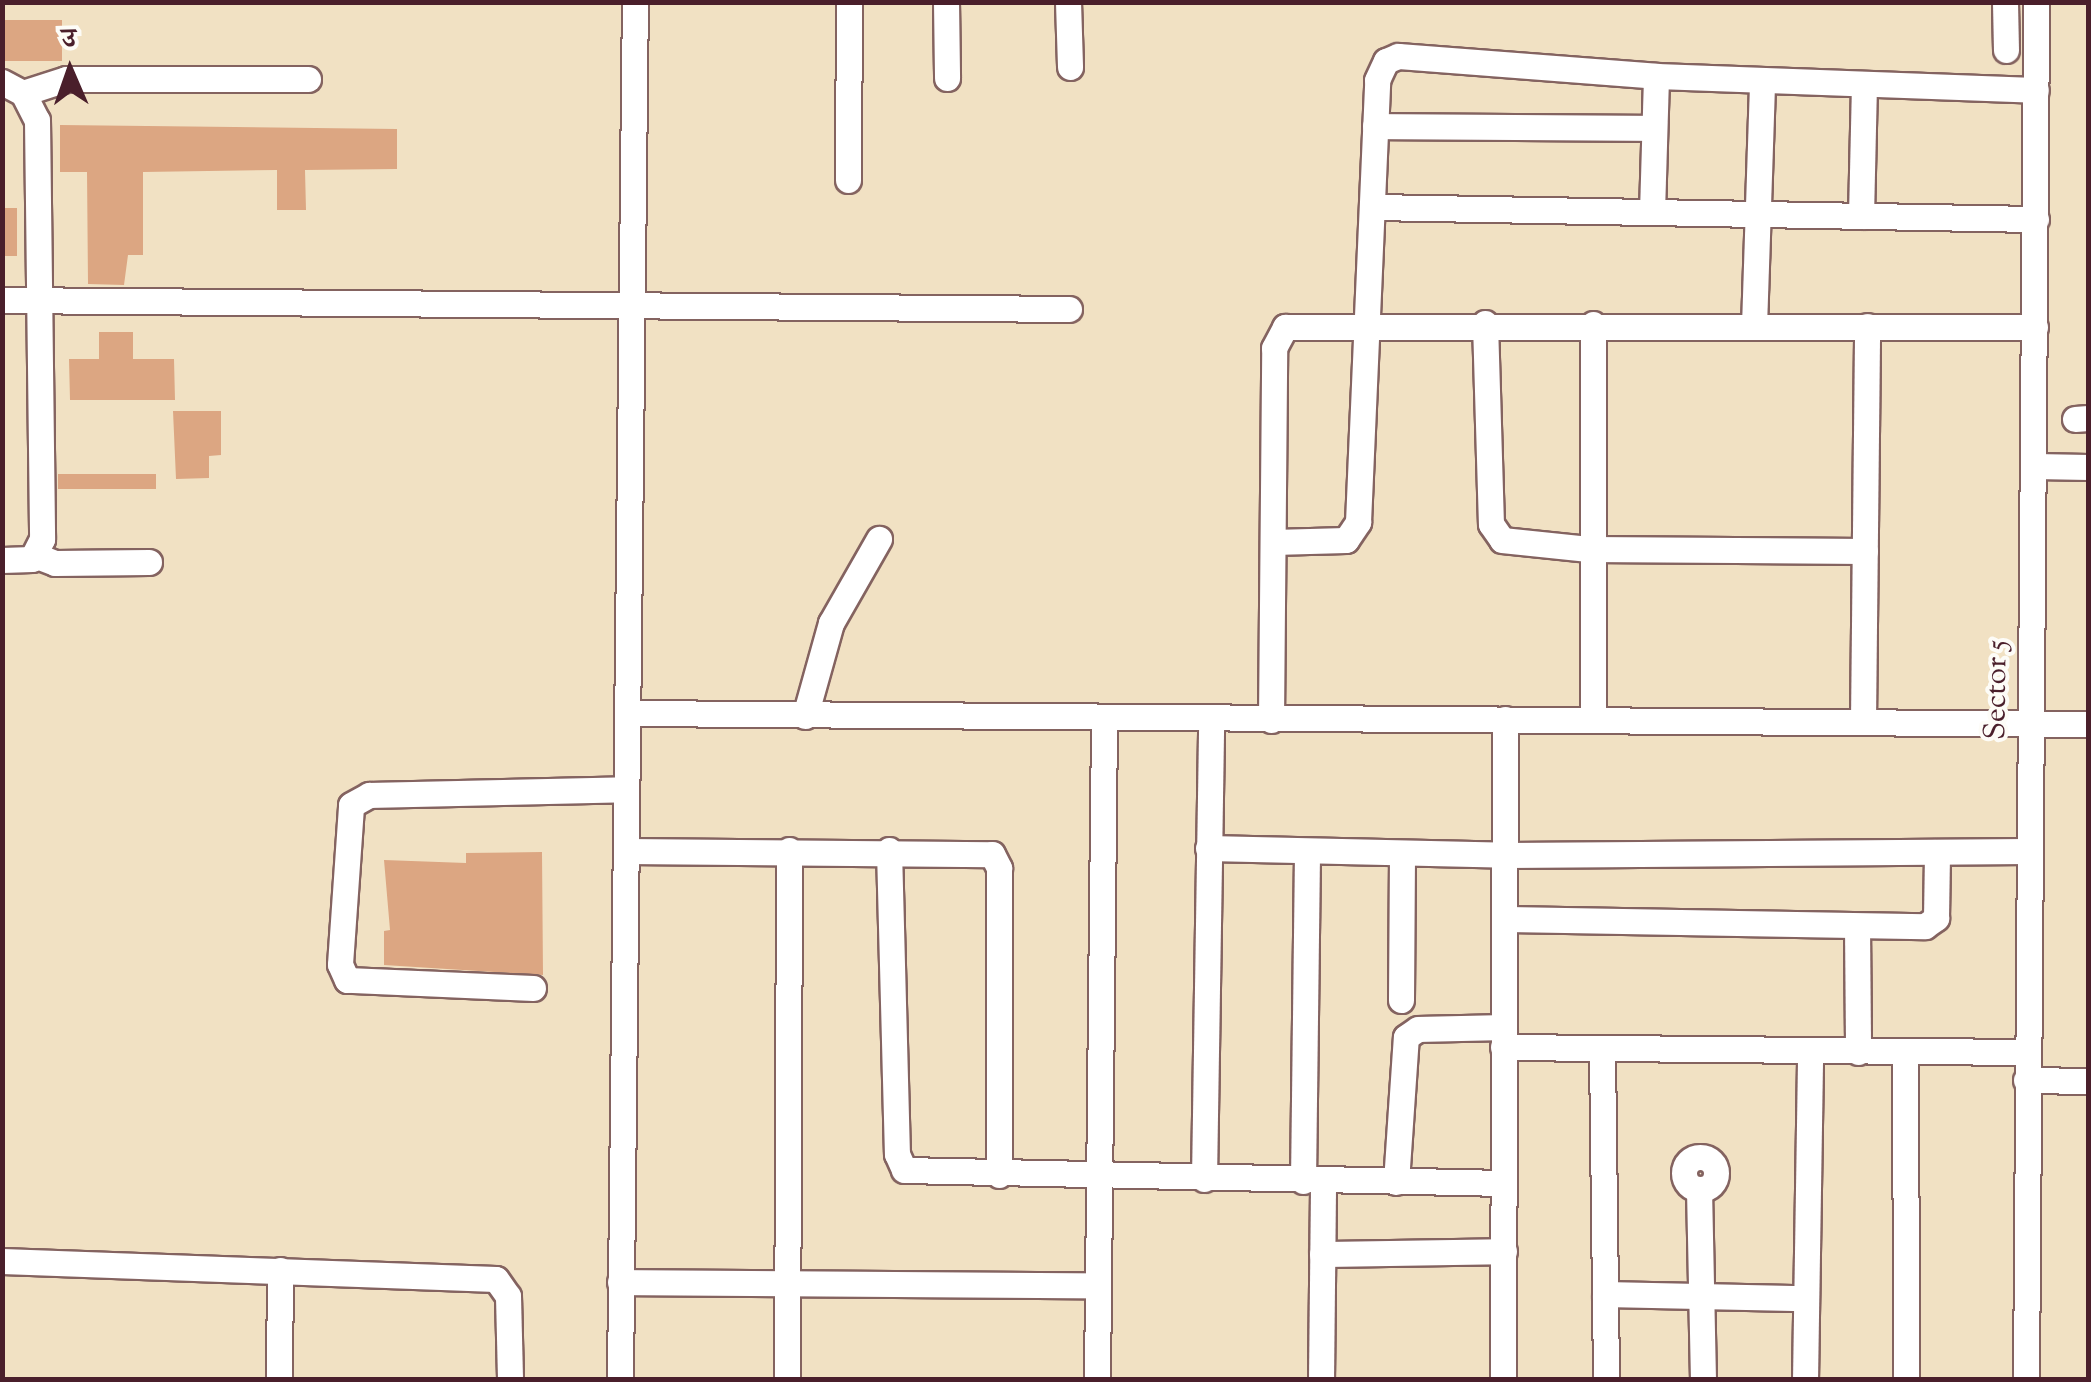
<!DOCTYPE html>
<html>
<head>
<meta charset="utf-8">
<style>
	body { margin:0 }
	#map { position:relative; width:2091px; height:1382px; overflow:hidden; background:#f1e1c3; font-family:"Sorts Mill Goudy","Noto Serif Devanagari",serif }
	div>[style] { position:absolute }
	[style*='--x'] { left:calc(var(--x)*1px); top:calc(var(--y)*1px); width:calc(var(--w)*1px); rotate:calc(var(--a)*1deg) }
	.building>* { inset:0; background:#dca682; transform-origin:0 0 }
	.roads { filter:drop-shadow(2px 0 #846360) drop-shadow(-2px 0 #846360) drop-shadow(0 2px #846360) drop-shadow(0 -2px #846360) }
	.minor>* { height:25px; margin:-12.5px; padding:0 12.5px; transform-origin:12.5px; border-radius:12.5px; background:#fff }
	.minor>.ring { margin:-12.5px; padding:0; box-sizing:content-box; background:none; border:25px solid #fff; border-radius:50% }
	span { translate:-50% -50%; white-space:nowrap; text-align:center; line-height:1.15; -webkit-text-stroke:8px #fdfcf7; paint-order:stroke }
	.street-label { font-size:30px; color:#4a1f2b }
	.frame { position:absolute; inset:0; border:5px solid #4a1f2b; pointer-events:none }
	.north { position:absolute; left:20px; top:20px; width:100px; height:100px; -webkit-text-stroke:8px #fdfcf7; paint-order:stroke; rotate:358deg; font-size:28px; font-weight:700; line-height:40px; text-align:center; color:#4a1f2b }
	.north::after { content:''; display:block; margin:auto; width:35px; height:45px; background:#4a1f2b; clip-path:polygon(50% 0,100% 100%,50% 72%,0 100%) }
</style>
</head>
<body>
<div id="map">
	<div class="building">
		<i style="left:2px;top:20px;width:60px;height:41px"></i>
		<i style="clip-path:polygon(60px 125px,397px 129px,397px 169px,305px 170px,306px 210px,277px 210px,277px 170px,143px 172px,143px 255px,128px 255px,124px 285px,88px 284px,87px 172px,60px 172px)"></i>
		<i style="left:2px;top:208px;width:15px;height:48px"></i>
		<i style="clip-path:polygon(99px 332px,133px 332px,133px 359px,174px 359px,175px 400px,70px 400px,69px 359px,99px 359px)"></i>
		<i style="clip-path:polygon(173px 411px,221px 411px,221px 455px,209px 456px,209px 478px,176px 479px)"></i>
		<i style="left:58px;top:474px;width:98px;height:15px"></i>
		<i style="clip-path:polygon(542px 852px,543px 975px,384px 965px,384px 931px,390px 930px,384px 860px,466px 863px,466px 853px)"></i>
	</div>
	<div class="roads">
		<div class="minor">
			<i style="--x:946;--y:2;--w:76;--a:89.2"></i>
			<i style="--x:1068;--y:2;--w:65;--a:88.2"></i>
			<i style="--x:2005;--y:2;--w:48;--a:88.8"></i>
			<i style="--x:2;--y:82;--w:24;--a:28"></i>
			<i style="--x:23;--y:93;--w:30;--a:63"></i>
			<i style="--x:37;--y:120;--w:419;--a:89.3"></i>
			<i style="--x:42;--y:539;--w:22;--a:117"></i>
			<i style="--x:32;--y:559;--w:30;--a:178"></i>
			<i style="--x:23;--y:93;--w:45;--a:-18"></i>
			<i style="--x:66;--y:79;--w:242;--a:0"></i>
			<i style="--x:1375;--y:126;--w:279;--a:0.4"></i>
			<i style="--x:848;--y:180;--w:178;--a:-89.7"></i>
			<i style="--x:1373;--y:207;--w:663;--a:1.04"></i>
			<i style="--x:1652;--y:212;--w:136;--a:-88.3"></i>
			<i style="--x:1861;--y:216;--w:132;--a:-88.7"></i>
			<i style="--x:2;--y:300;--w:1067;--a:0.48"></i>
			<i style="--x:1485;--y:323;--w:201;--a:88.3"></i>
			<i style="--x:1491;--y:524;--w:19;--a:55"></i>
			<i style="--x:1502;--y:540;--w:87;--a:5.9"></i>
			<i style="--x:1589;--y:549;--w:276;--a:0.4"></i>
			<i style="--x:1754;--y:326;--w:246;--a:-88.1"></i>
			<i style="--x:2075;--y:419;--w:13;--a:-4"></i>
			<i style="--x:2035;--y:466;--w:53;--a:1.1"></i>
			<i style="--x:1273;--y:542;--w:73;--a:-1.6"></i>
			<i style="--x:1346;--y:540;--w:22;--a:-56"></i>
			<i style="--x:1358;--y:522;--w:442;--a:-87.5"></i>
			<i style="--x:1377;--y:80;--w:21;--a:-65"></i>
			<i style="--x:1386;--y:61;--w:13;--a:-23"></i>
			<i style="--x:1398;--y:56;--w:259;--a:4.4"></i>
			<i style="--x:1656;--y:76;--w:380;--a:2.1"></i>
			<i style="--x:37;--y:556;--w:19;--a:21"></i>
			<i style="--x:55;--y:563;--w:94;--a:-0.6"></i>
			<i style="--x:629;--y:713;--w:1459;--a:0.43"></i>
			<i style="--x:805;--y:716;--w:97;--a:-74.4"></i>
			<i style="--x:831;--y:623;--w:97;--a:-60.3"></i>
			<i style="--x:1271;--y:720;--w:372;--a:-89.5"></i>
			<i style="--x:1274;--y:348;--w:24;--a:-62"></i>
			<i style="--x:1285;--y:327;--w:750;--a:0"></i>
			<i style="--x:1593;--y:720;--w:396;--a:-90"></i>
			<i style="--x:1863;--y:721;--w:395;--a:-89.4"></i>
			<i style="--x:1208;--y:848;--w:299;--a:1.3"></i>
			<i style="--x:1507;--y:855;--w:521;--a:-0.44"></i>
			<i style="--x:889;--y:850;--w:304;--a:88.5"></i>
			<i style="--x:897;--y:1154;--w:17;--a:66"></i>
			<i style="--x:904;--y:1170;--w:600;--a:1.24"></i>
			<i style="--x:626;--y:851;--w:366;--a:0.5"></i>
			<i style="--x:992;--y:854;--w:16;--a:63"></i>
			<i style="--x:999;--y:868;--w:307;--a:90"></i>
			<i style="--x:1507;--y:919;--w:418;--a:1"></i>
			<i style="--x:1925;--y:926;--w:14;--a:-36"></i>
			<i style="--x:1936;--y:918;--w:66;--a:-89.1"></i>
			<i style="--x:1857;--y:927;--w:125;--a:89.5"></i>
			<i style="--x:533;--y:988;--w:186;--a:-177.5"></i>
			<i style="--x:347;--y:980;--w:17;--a:-114"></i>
			<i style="--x:340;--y:964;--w:159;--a:-86"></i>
			<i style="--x:351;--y:805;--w:21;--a:-29"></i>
			<i style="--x:369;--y:795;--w:256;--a:-1.3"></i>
			<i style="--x:1401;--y:1000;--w:146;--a:-89.6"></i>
			<i style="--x:1503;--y:1047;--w:523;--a:0.55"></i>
			<i style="--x:1602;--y:1051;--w:329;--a:89.3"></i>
			<i style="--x:1905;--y:1052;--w:328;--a:89.8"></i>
			<i style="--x:2026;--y:1080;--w:62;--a:0.9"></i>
			<i class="ring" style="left:1684px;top:1157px;width:7px;height:7px"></i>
			<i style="--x:1204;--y:1179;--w:458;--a:-89.1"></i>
			<i style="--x:1303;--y:1181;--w:328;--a:-89.3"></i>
			<i style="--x:1396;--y:1182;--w:145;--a:-86.1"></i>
			<i style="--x:1406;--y:1037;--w:14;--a:-34"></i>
			<i style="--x:1418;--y:1029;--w:86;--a:-1.3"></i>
			<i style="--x:1699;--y:1189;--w:191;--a:88.8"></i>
			<i style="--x:1322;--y:1254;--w:182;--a:-0.9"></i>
			<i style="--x:2;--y:1261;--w:494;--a:2.1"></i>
			<i style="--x:496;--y:1279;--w:21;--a:55"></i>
			<i style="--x:508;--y:1296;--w:84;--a:88.6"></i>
			<i style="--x:620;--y:1282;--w:476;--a:0.4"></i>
			<i style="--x:1605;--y:1294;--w:199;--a:1.2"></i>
			<i style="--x:279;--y:1380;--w:110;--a:-89.5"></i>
			<i style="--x:620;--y:1380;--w:1378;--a:-89.38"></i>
			<i style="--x:787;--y:1380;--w:530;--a:-89.78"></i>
			<i style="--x:1097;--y:1380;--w:661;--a:-89.39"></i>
			<i style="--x:1321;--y:1380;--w:199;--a:-89.4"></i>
			<i style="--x:1503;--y:1380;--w:661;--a:-89.83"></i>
			<i style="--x:1805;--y:1380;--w:328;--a:-89.1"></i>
			<i style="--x:2026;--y:1380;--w:1378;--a:-89.58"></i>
		</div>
	</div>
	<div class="street-label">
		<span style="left:1998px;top:690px;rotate:-89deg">Sector 5</span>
	</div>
	<div class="frame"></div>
	<div class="north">उ</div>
</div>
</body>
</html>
